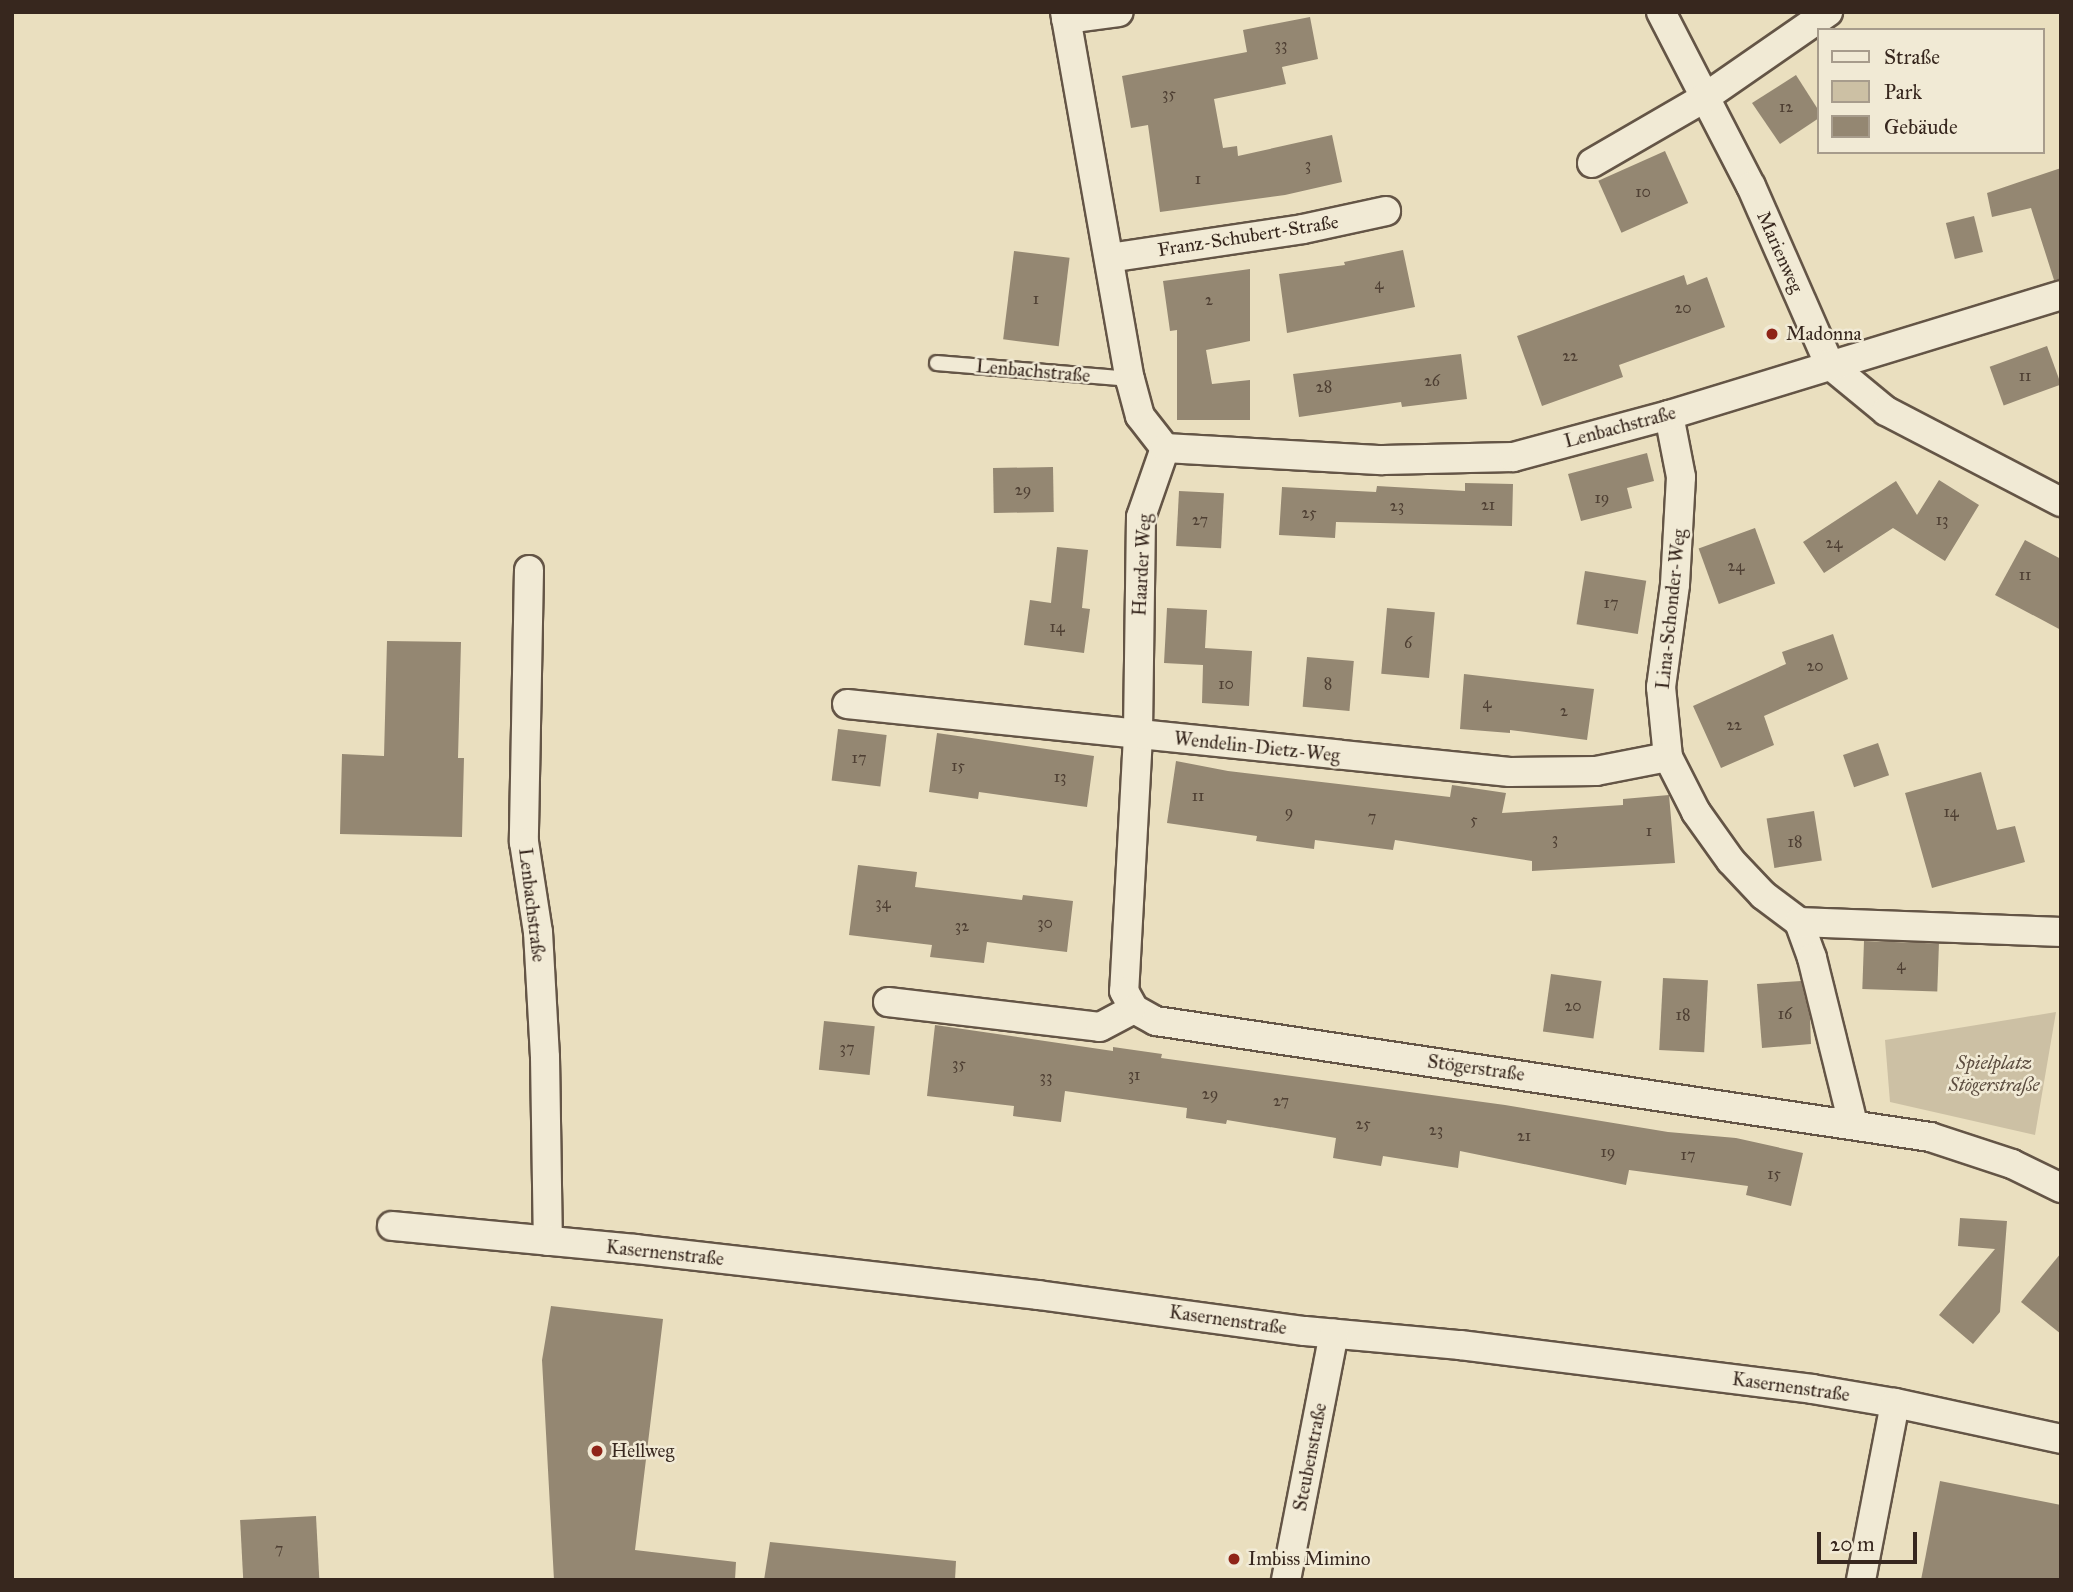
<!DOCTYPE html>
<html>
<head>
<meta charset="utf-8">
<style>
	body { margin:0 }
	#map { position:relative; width:2073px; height:1592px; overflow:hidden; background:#eadfbf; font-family:"IM FELL Great Primer",serif }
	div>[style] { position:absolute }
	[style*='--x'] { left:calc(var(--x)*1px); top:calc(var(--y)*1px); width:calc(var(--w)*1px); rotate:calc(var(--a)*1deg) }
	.green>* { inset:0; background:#ccc0a4 }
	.building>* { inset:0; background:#948772; transform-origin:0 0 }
	.roads { filter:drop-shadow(2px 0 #645546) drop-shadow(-2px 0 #645546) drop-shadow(0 2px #645546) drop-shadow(0 -2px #645546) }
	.lane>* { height:14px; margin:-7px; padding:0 7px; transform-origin:7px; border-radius:7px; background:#f1ead5 }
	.street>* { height:28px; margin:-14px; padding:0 14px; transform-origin:14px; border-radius:14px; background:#f1ead5 }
	.dots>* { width:19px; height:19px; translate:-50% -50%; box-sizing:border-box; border:4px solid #f1ead5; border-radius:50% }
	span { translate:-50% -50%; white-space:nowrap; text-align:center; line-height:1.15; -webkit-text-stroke:5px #f1ead5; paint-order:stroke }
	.number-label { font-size:16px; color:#4e3f33 }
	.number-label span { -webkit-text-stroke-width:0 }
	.street-label { font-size:19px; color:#37271e }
	.poi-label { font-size:19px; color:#37271e }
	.left { translate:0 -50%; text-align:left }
	.park-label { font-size:19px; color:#5c4d40; font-style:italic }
	.frame { position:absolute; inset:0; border:14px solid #37271e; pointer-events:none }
	.legend { position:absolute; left:1817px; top:28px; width:228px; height:126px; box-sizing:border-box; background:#f1ead5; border:2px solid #a79c8c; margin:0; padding:9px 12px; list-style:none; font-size:21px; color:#37271e }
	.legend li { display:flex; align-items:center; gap:14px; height:35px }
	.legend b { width:35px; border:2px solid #a79c8c }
	.scale { position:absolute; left:1817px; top:1532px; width:100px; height:32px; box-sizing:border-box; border:4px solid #37271e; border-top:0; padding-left:9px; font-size:21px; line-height:24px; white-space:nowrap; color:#37271e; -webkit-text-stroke:5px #f1ead5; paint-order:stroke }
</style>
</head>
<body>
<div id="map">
	<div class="green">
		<i style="clip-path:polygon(2056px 1012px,2035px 1135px,1890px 1102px,1885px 1040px)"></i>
	</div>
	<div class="building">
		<i style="clip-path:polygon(1310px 17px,1318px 59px,1282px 67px,1286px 84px,1214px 99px,1223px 148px,1237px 146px,1238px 156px,1332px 135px,1342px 182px,1285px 195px,1160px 212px,1148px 125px,1131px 128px,1122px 76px,1247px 52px,1243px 30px)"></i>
		<i style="clip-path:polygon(1796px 75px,1819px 111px,1819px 118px,1780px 144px,1752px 103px)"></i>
		<i style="left:1665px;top:151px;width:57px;height:73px;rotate:66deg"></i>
		<i style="clip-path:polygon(2061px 168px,2061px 279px,2054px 280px,2031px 208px,1992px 217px,1987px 193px)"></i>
		<i style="left:1974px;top:216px;width:37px;height:29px;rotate:76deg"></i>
		<i style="clip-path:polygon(1403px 250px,1415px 307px,1287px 333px,1279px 274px,1345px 265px,1344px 262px)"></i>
		<i style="left:1014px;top:251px;width:56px;height:89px;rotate:7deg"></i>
		<i style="clip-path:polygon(1250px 269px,1250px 341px,1206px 350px,1212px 384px,1250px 380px,1250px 420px,1177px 420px,1177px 330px,1170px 331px,1163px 281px)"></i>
		<i style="clip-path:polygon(1684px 275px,1687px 285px,1707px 277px,1725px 327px,1619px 365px,1623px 377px,1542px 406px,1517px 336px)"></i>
		<i style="left:2047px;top:346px;width:41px;height:61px;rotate:70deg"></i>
		<i style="clip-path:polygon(1461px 354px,1467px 399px,1402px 407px,1401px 402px,1299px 417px,1293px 374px)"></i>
		<i style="clip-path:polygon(1647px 453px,1654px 481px,1627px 488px,1632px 508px,1581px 521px,1568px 474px)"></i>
		<i style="left:1053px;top:467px;width:45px;height:60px;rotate:89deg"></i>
		<i style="clip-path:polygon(1939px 480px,1979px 505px,1945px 561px,1893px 528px,1824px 573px,1803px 542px,1896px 481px,1917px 515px)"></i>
		<i style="clip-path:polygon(1465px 483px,1513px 484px,1512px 526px,1336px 522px,1335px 538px,1279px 535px,1282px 487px,1376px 492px,1377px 486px,1465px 491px)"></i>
		<i style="left:1179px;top:491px;width:45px;height:55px;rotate:3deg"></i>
		<i style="left:1755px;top:528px;width:59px;height:60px;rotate:70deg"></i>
		<i style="clip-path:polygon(2025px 540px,2061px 559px,2061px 630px,1995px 595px)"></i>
		<i style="clip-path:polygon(1057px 547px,1088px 550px,1082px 608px,1090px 609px,1084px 653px,1024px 645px,1030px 600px,1051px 603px)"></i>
		<i style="left:1585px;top:571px;width:62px;height:54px;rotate:9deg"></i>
		<i style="clip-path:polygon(1167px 608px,1207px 610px,1205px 648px,1252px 651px,1249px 706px,1202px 703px,1203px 665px,1164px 663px)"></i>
		<i style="left:1387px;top:608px;width:48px;height:66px;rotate:5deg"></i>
		<i style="clip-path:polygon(1833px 634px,1848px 679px,1764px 716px,1774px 745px,1721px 768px,1693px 706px,1786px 664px,1782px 652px)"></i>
		<i style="clip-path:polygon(387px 641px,461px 642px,458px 758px,464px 758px,462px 837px,340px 834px,342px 754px,384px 756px)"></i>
		<i style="left:1307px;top:657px;width:47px;height:50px;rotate:5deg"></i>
		<i style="clip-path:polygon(1464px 674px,1594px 689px,1587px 740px,1510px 730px,1510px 733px,1460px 729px)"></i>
		<i style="left:838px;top:729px;width:49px;height:52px;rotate:7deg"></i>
		<i style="clip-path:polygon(937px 733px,1094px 756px,1087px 807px,979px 792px,978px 799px,929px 792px)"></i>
		<i style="left:1878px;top:743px;width:34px;height:37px;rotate:71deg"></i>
		<i style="clip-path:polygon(1176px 761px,1228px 771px,1450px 797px,1452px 785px,1506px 793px,1502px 813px,1623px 805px,1623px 799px,1669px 795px,1675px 863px,1532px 871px,1532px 861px,1395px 840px,1393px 850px,1315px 840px,1314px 849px,1256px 841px,1257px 836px,1167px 823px)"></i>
		<i style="clip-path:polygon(1981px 772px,1997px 830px,2015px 826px,2025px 862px,1932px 888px,1905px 793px)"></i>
		<i style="left:1814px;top:811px;width:50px;height:48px;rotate:81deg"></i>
		<i style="clip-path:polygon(858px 865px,917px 872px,915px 887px,1022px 900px,1023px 895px,1073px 901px,1067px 952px,987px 942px,984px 963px,930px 957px,932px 945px,849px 935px)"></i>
		<i style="left:1864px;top:941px;width:75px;height:48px;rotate:2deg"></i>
		<i style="left:1551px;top:974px;width:51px;height:58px;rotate:8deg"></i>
		<i style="left:1663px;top:978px;width:45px;height:72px;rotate:3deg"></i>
		<i style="clip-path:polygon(1801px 981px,1810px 1018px,1811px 1044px,1762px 1048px,1757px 984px)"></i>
		<i style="left:824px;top:1021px;width:51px;height:49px;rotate:6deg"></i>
		<i style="clip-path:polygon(935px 1025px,1113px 1051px,1113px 1047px,1162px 1054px,1161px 1058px,1505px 1105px,1668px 1132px,1736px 1138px,1803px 1153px,1791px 1206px,1746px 1195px,1748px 1186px,1629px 1170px,1626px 1185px,1460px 1151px,1458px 1168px,1383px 1156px,1381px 1166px,1333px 1158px,1336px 1138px,1227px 1120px,1226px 1124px,1186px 1118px,1187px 1108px,1065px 1091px,1061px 1122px,1013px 1116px,1014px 1106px,927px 1096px)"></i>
		<i style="clip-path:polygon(1960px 1218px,2007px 1221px,2000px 1312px,1973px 1344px,1939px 1315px,1995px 1249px,1958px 1246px)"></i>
		<i style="clip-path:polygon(2061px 1253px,2061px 1334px,2021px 1302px)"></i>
		<i style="clip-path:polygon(551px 1306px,663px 1319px,635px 1550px,736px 1562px,735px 1580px,554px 1580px,542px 1360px)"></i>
		<i style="clip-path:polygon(1940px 1481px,2061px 1505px,2061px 1580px,1921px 1580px)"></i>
		<i style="left:316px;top:1516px;width:64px;height:76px;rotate:87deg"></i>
		<i style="clip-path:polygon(770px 1542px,956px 1561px,955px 1580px,764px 1580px)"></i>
	</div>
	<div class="roads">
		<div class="lane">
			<i style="--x:937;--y:363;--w:194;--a:4.7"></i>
		</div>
		<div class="street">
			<i style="--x:1065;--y:12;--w:373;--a:80"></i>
			<i style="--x:1130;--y:379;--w:38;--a:75"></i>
			<i style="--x:1140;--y:416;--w:41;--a:52"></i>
			<i style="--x:1165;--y:448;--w:73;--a:109.2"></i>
			<i style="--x:1141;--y:517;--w:219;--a:90.8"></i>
			<i style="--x:1138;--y:736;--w:255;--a:93.1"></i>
			<i style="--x:1124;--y:991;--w:21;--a:61"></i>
			<i style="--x:1661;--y:12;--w:196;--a:62.7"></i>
			<i style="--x:1751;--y:186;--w:194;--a:66.3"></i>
			<i style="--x:1829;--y:364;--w:74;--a:39.5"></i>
			<i style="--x:1886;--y:411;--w:197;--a:27.5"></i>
			<i style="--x:1066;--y:19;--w:53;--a:-7.5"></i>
			<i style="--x:1592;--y:163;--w:129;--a:-30.1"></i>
			<i style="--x:1704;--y:98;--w:151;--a:-34.7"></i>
			<i style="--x:1109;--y:258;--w:196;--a:-8.5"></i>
			<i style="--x:1303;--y:229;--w:85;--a:-12.2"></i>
			<i style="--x:1669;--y:415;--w:63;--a:79"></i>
			<i style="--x:1681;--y:477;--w:108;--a:93.2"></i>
			<i style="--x:1675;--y:585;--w:103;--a:97.8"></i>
			<i style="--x:1661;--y:687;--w:70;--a:84.3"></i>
			<i style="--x:1668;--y:757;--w:62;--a:63"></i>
			<i style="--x:1696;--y:812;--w:60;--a:54.5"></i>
			<i style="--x:1731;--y:861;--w:47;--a:46.7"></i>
			<i style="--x:1763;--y:895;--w:45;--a:36.9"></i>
			<i style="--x:1799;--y:922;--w:38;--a:70"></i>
			<i style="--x:1812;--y:958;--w:171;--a:76.1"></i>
			<i style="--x:1165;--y:448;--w:218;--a:3.2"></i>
			<i style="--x:1383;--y:460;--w:130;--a:-1.3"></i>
			<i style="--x:1513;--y:457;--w:162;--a:-15.1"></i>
			<i style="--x:1669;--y:415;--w:410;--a:-17"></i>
			<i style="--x:529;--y:570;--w:272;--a:91.1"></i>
			<i style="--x:524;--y:842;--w:91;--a:81.2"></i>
			<i style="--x:538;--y:932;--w:125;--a:86.8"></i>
			<i style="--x:545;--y:1057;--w:184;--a:89.1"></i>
			<i style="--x:847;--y:704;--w:666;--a:5.86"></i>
			<i style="--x:1510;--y:772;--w:86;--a:-0.7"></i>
			<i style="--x:1596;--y:771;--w:73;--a:-11"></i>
			<i style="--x:1799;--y:922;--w:262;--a:2.2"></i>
			<i style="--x:888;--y:1002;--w:213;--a:6.7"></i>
			<i style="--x:1100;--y:1027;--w:38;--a:-28"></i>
			<i style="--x:1134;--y:1009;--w:25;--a:29"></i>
			<i style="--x:1156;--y:1021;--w:783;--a:8.52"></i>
			<i style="--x:1930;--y:1137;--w:86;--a:18.2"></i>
			<i style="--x:2012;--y:1164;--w:55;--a:26.1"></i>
			<i style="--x:392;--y:1226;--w:244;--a:5.4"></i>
			<i style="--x:635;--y:1249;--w:406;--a:6.5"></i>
			<i style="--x:1038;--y:1295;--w:269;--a:7.7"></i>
			<i style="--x:1305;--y:1331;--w:156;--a:5.2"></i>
			<i style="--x:1460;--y:1345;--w:355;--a:7.1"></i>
			<i style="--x:1812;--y:1389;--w:84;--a:9.6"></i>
			<i style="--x:1895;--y:1403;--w:170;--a:12.2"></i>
			<i style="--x:1286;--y:1580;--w:251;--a:-79"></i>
			<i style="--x:1861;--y:1580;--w:180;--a:-79.1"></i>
		</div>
	</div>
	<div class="dots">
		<i style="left:1772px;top:334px;background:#8f2418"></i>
		<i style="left:597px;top:1451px;background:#8f2418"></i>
		<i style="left:1234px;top:1559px;background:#8f2418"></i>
	</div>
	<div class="number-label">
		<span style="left:1281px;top:45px">33</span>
		<span style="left:1169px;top:94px">35</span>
		<span style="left:1786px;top:107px">12</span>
		<span style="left:1308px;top:165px">3</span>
		<span style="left:1198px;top:179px">1</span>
		<span style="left:1643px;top:192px">10</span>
		<span style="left:1379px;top:284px">4</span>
		<span style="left:1036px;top:299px">1</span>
		<span style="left:1209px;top:300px">2</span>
		<span style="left:1683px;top:308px">20</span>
		<span style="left:1570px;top:356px">22</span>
		<span style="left:2025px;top:376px">11</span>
		<span style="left:1432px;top:381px">26</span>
		<span style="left:1324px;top:387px">28</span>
		<span style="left:1023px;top:490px">29</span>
		<span style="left:1602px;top:498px">19</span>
		<span style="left:1488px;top:505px">21</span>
		<span style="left:1397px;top:506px">23</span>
		<span style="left:1309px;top:513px">25</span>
		<span style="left:1200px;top:520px">27</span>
		<span style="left:1942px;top:520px">13</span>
		<span style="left:1834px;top:543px">24</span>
		<span style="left:1736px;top:566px">24</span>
		<span style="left:2025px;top:575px">11</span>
		<span style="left:1611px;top:603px">17</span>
		<span style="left:1057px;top:627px">14</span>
		<span style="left:1408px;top:643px">6</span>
		<span style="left:1815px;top:666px">20</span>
		<span style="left:1226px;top:684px">10</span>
		<span style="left:1328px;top:684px">8</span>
		<span style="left:1487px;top:703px">4</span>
		<span style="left:1564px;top:711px">2</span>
		<span style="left:1734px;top:725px">22</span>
		<span style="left:859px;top:758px">17</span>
		<span style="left:958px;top:766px">15</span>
		<span style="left:1060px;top:777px">13</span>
		<span style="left:1198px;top:796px">11</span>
		<span style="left:1289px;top:812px">9</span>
		<span style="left:1951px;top:812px">14</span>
		<span style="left:1372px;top:817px">7</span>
		<span style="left:1474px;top:820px">5</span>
		<span style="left:1649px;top:831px">1</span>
		<span style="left:1555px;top:839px">3</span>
		<span style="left:1795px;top:842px">18</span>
		<span style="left:883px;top:903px">34</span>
		<span style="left:1045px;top:923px">30</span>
		<span style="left:962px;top:926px">32</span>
		<span style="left:1901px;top:965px">4</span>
		<span style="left:1573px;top:1006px">20</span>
		<span style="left:1785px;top:1014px">16</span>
		<span style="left:1683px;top:1015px">18</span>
		<span style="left:847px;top:1048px">37</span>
		<span style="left:959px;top:1064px">35</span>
		<span style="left:1134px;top:1075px">31</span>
		<span style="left:1046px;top:1077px">33</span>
		<span style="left:1210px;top:1094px">29</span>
		<span style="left:1281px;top:1101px">27</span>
		<span style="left:1363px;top:1124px">25</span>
		<span style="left:1436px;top:1130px">23</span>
		<span style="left:1524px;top:1136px">21</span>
		<span style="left:1608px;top:1152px">19</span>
		<span style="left:1688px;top:1155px">17</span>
		<span style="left:1774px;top:1174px">15</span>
		<span style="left:279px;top:1549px">7</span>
	</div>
	<div class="street-label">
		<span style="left:1248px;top:236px;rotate:-9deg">Franz-Schubert-Straße</span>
		<span style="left:1780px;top:252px;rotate:66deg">Marienweg</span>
		<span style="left:1033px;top:371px;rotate:5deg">Lenbachstraße</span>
		<span style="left:1620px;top:427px;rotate:-15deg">Lenbachstraße</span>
		<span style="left:1142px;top:565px;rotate:-87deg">Haarder Weg</span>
		<span style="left:1671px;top:609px;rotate:-84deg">Lina-Schonder-Weg</span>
		<span style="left:1257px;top:747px;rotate:6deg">Wendelin-Dietz-Weg</span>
		<span style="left:532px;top:905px;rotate:83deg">Lenbachstraße</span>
		<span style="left:1476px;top:1068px;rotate:8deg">Stögerstraße</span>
		<span style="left:665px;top:1253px;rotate:6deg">Kasernenstraße</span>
		<span style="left:1228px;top:1320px;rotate:8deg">Kasernenstraße</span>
		<span style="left:1791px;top:1387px;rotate:8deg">Kasernenstraße</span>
		<span style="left:1310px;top:1457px;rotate:-79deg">Steubenstraße</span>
	</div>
	<div class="poi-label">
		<span class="left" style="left:1786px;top:334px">Madonna</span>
		<span class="left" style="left:611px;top:1451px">Hellweg</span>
		<span class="left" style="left:1248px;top:1559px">Imbiss Mimino</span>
	</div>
	<div class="park-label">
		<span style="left:1994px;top:1074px">Spielplatz<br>Stögerstraße</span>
	</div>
	<div class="frame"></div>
	<ul class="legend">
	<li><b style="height:9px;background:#f1ead5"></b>Straße</li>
	<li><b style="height:19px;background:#ccc0a4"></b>Park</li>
	<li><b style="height:19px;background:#948772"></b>Gebäude</li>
	</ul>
	<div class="scale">20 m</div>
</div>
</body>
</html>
